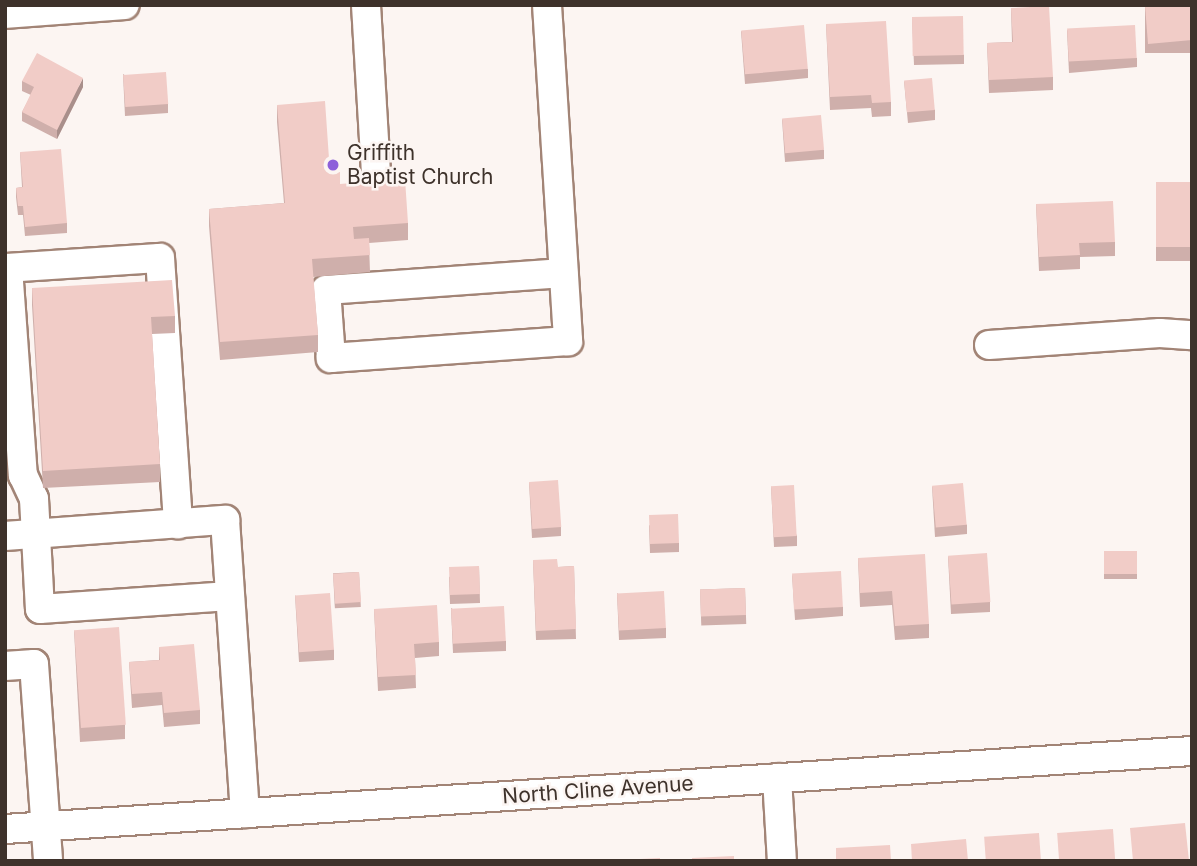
<!DOCTYPE html>
<html>
<head>
<meta charset="utf-8">
<style>
	body { margin:0 }
	#map { position:relative; width:1197px; height:866px; overflow:hidden; background:#fcf5f2; font-family:Inter,sans-serif }
	div>[style] { position:absolute }
	[style*='--x'] { left:calc(var(--x)*1px); top:calc(var(--y)*1px); width:calc(var(--w)*1px); rotate:calc(var(--a)*1deg) }
	.roads { filter:drop-shadow(2px 0 #a28476) drop-shadow(-2px 0 #a28476) drop-shadow(0 2px #a28476) drop-shadow(0 -2px #a28476) }
	.minor>* { height:28px; margin:-14px; padding:0 14px; transform-origin:14px; border-radius:14px; background:#fff }
	.wall>* { inset:0; background:#cfafab; transform-origin:0 0 }
	.shaded-wall>* { inset:0; background:#a98f8b }
	.building>* { inset:0; background:#f1ccc7; transform-origin:0 0 }
	.dots>* { width:19px; height:19px; translate:-50% -50%; box-sizing:border-box; border:4px solid #fcf5f2; border-radius:50% }
	span { translate:-50% -50%; white-space:nowrap; text-align:center; line-height:1.15; -webkit-text-stroke:5px #fcf5f2; paint-order:stroke }
	.poi-label { font-size:21px; color:#3e322b }
	.left { translate:0 -50%; text-align:left }
	.street-label { font-size:21px; color:#3e322b }
	.frame { position:absolute; inset:0; border:7px solid #3e322b; pointer-events:none }
</style>
</head>
<body>
<div id="map">
	<div class="roads">
		<div class="minor">
			<i style="--x:366;--y:5;--w:183;--a:86.6"></i>
			<i style="--x:547;--y:5;--w:337;--a:86.4"></i>
			<i style="--x:568;--y:341;--w:238;--a:175.9"></i>
			<i style="--x:331;--y:358;--w:68;--a:-94.2"></i>
			<i style="--x:326;--y:290;--w:238;--a:-4.1"></i>
			<i style="--x:5;--y:14;--w:120;--a:-4.3"></i>
			<i style="--x:5;--y:268;--w:155;--a:-3.7"></i>
			<i style="--x:160;--y:258;--w:267;--a:86.1"></i>
			<i style="--x:8;--y:268;--w:208;--a:85.9"></i>
			<i style="--x:23;--y:475;--w:26;--a:65"></i>
			<i style="--x:34;--y:499;--w:110;--a:86.9"></i>
			<i style="--x:40;--y:609;--w:190;--a:-3.9"></i>
			<i style="--x:989;--y:345;--w:171;--a:-4"></i>
			<i style="--x:1160;--y:333;--w:32;--a:4"></i>
			<i style="--x:5;--y:536;--w:221;--a:-4.2"></i>
			<i style="--x:225;--y:520;--w:294;--a:86.1"></i>
			<i style="--x:5;--y:666;--w:29;--a:-4"></i>
			<i style="--x:34;--y:664;--w:197;--a:85.9"></i>
			<i style="--x:777;--y:778;--w:83;--a:86.6"></i>
			<i style="--x:5;--y:829;--w:1190;--a:-3.76"></i>
		</div>
	</div>
	<div class="wall">
		<i style="left:1145px;top:5px;width:47px;height:48px"></i>
		<i style="clip-path:polygon(1011px 8px,1053px 77px,1053px 90px,989px 93px,987px 43px,1012px 42px)"></i>
		<i style="clip-path:polygon(912px 18px,964px 55px,964px 64px,914px 65px)"></i>
		<i style="clip-path:polygon(826px 24px,891px 102px,891px 116px,872px 117px,871px 108px,830px 110px)"></i>
		<i style="clip-path:polygon(1067px 30px,1137px 58px,1137px 67px,1069px 73px)"></i>
		<i style="clip-path:polygon(741px 31px,808px 69px,808px 78px,745px 84px)"></i>
		<i style="clip-path:polygon(123px 74px,168px 104px,168px 113px,125px 116px)"></i>
		<i style="clip-path:polygon(22px 81px,83px 87px,57px 139px,22px 121px,22px 112px,31px 95px,22px 91px)"></i>
		<i style="clip-path:polygon(904px 81px,935px 110px,935px 120px,908px 123px)"></i>
		<i style="clip-path:polygon(277px 105px,330px 173px,340px 184px,408px 223px,408px 240px,369px 243px,370px 272px,313px 277px,318px 335px,318px 352px,220px 360px,209px 226px,209px 209px,284px 203px,277px 122px)"></i>
		<i style="clip-path:polygon(782px 119px,824px 150px,824px 159px,785px 162px)"></i>
		<i style="clip-path:polygon(20px 152px,67px 223px,67px 233px,25px 236px,23px 215px,18px 215px,16px 197px,16px 188px,22px 187px)"></i>
		<i style="left:1192px;top:182px;width:79px;height:36px;rotate:90deg"></i>
		<i style="clip-path:polygon(1036px 204px,1115px 242px,1115px 256px,1080px 257px,1080px 269px,1039px 271px)"></i>
		<i style="clip-path:polygon(32px 288px,175px 316px,175px 333px,152px 334px,160px 464px,160px 482px,43px 488px,32px 305px)"></i>
		<i style="clip-path:polygon(529px 482px,561px 527px,561px 536px,532px 538px)"></i>
		<i style="clip-path:polygon(771px 486px,797px 536px,797px 546px,774px 547px)"></i>
		<i style="clip-path:polygon(932px 486px,967px 525px,967px 534px,935px 537px)"></i>
		<i style="clip-path:polygon(649px 525px,679px 543px,679px 552px,650px 553px)"></i>
		<i style="left:1137px;top:551px;width:28px;height:33px;rotate:90deg"></i>
		<i style="clip-path:polygon(948px 556px,990px 602px,990px 612px,951px 614px)"></i>
		<i style="clip-path:polygon(858px 558px,929px 624px,929px 638px,895px 640px,892px 605px,860px 607px)"></i>
		<i style="clip-path:polygon(533px 560px,558px 567px,574px 566px,576px 639px,536px 640px)"></i>
		<i style="clip-path:polygon(479px 566px,480px 603px,450px 604px,449px 577px)"></i>
		<i style="left:359px;top:572px;width:35px;height:26px;rotate:87deg"></i>
		<i style="clip-path:polygon(792px 575px,843px 607px,843px 616px,795px 620px)"></i>
		<i style="left:745px;top:588px;width:36px;height:45px;rotate:88deg"></i>
		<i style="clip-path:polygon(617px 593px,666px 628px,666px 638px,619px 640px)"></i>
		<i style="clip-path:polygon(295px 595px,334px 650px,334px 660px,299px 662px)"></i>
		<i style="clip-path:polygon(451px 608px,506px 641px,506px 651px,453px 653px)"></i>
		<i style="clip-path:polygon(374px 609px,439px 642px,439px 656px,415px 658px,416px 688px,378px 691px)"></i>
		<i style="clip-path:polygon(74px 630px,125px 725px,125px 739px,80px 742px)"></i>
		<i style="clip-path:polygon(159px 647px,200px 710px,200px 724px,164px 727px,162px 705px,132px 708px,129px 662px,159px 660px)"></i>
	</div>
	<div class="shaded-wall">
		<i style="clip-path:polygon(83px 78px,83px 87px,57px 139px,57px 130px)"></i>
	</div>
	<div class="building">
		<i style="clip-path:polygon(1145px 5px,1192px 5px,1192px 40px,1148px 44px)"></i>
		<i style="clip-path:polygon(1049px 6px,1053px 77px,989px 80px,987px 43px,1013px 42px,1011px 8px)"></i>
		<i style="left:963px;top:16px;width:39px;height:51px;rotate:89deg"></i>
		<i style="clip-path:polygon(886px 21px,891px 102px,872px 103px,871px 95px,830px 97px,826px 24px)"></i>
		<i style="left:804px;top:25px;width:44px;height:63px;rotate:85deg"></i>
		<i style="left:1135px;top:25px;width:33px;height:68px;rotate:87deg"></i>
		<i style="clip-path:polygon(37px 53px,83px 78px,57px 130px,22px 112px,34px 87px,22px 81px)"></i>
		<i style="left:166px;top:72px;width:32px;height:43px;rotate:86deg"></i>
		<i style="left:932px;top:78px;width:32px;height:28px;rotate:85deg"></i>
		<i style="clip-path:polygon(325px 101px,330px 173px,340px 172px,340px 184px,405px 179px,408px 223px,353px 227px,354px 239px,369px 238px,370px 255px,312px 259px,318px 335px,220px 342px,209px 209px,285px 203px,277px 105px)"></i>
		<i style="left:821px;top:115px;width:35px;height:39px;rotate:85deg"></i>
		<i style="clip-path:polygon(61px 149px,67px 223px,25px 227px,23px 206px,18px 206px,16px 188px,23px 187px,20px 152px)"></i>
		<i style="left:1192px;top:182px;width:65px;height:36px;rotate:90deg"></i>
		<i style="clip-path:polygon(1113px 201px,1115px 242px,1079px 243px,1080px 255px,1039px 257px,1036px 204px)"></i>
		<i style="clip-path:polygon(172px 280px,175px 316px,151px 317px,160px 464px,43px 471px,32px 288px)"></i>
		<i style="left:558px;top:480px;width:47px;height:29px;rotate:86deg"></i>
		<i style="left:963px;top:483px;width:42px;height:31px;rotate:85deg"></i>
		<i style="left:794px;top:485px;width:51px;height:23px;rotate:87deg"></i>
		<i style="left:678px;top:514px;width:29px;height:29px;rotate:88deg"></i>
		<i style="left:1137px;top:551px;width:23px;height:33px;rotate:90deg"></i>
		<i style="left:987px;top:553px;width:49px;height:39px;rotate:86deg"></i>
		<i style="clip-path:polygon(925px 554px,929px 624px,895px 626px,892px 591px,860px 593px,858px 558px)"></i>
		<i style="clip-path:polygon(557px 559px,558px 567px,574px 566px,576px 629px,536px 631px,533px 560px)"></i>
		<i style="left:479px;top:566px;width:28px;height:30px;rotate:88deg"></i>
		<i style="left:841px;top:571px;width:36px;height:49px;rotate:87deg"></i>
		<i style="left:359px;top:572px;width:30px;height:26px;rotate:86deg"></i>
		<i style="left:745px;top:588px;width:27px;height:45px;rotate:88deg"></i>
		<i style="left:664px;top:591px;width:37px;height:47px;rotate:87deg"></i>
		<i style="left:330px;top:593px;width:57px;height:35px;rotate:86deg"></i>
		<i style="clip-path:polygon(437px 605px,439px 642px,414px 644px,416px 675px,378px 677px,374px 609px)"></i>
		<i style="left:504px;top:606px;width:35px;height:53px;rotate:87deg"></i>
		<i style="left:119px;top:627px;width:98px;height:45px;rotate:86deg"></i>
		<i style="clip-path:polygon(194px 644px,200px 710px,164px 713px,162px 692px,132px 694px,129px 662px,160px 660px,159px 647px)"></i>
		<i style="clip-path:polygon(1185px 823px,1189px 861px,1133px 861px,1130px 828px)"></i>
		<i style="left:1113px;top:829px;width:32px;height:56px;rotate:86deg"></i>
		<i style="left:1039px;top:833px;width:28px;height:55px;rotate:86deg"></i>
		<i style="clip-path:polygon(966px 839px,968px 861px,912px 861px,911px 844px)"></i>
		<i style="clip-path:polygon(890px 845px,891px 861px,836px 861px,836px 848px)"></i>
		<i style="clip-path:polygon(734px 856px,734px 861px,692px 861px,692px 858px)"></i>
		<i style="clip-path:polygon(660px 858px,660px 861px,600px 861px)"></i>
	</div>
	<div class="dots">
		<i style="left:333px;top:165px;background:#8d60da"></i>
	</div>
	<div class="poi-label">
		<span class="left" style="left:347px;top:165px">Griffith<br>Baptist Church</span>
	</div>
	<div class="street-label">
		<span style="left:598px;top:790px;rotate:-4deg">North Cline Avenue</span>
	</div>
	<div class="frame"></div>
</div>
</body>
</html>
